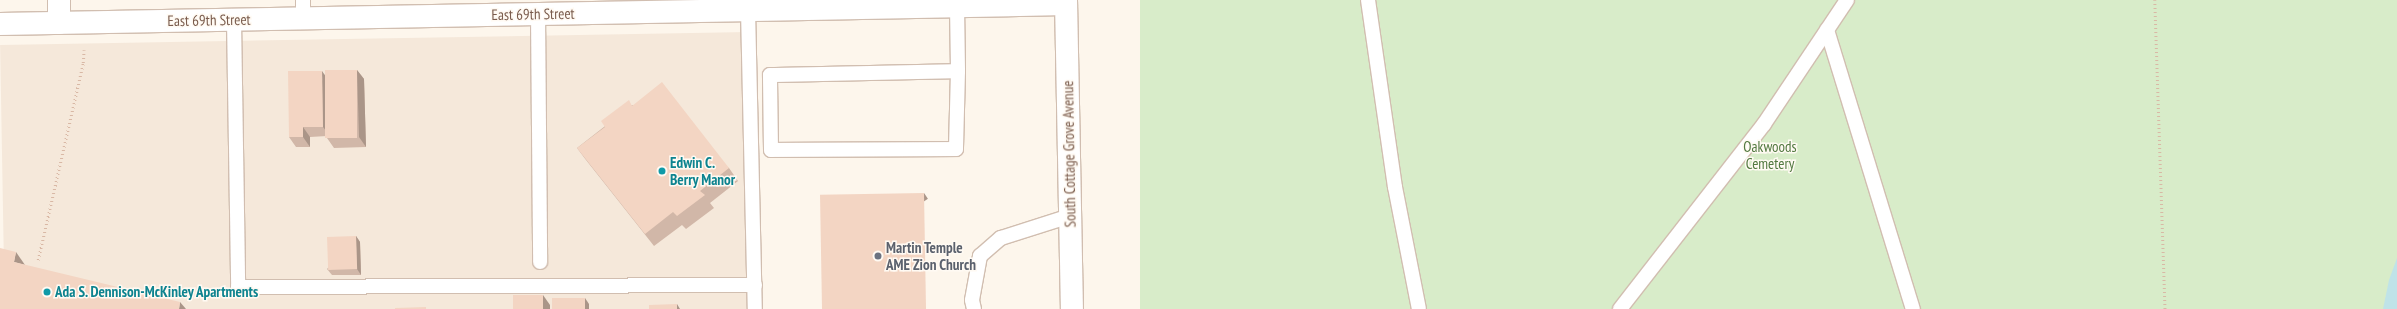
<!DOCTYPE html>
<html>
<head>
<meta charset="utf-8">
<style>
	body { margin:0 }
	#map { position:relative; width:2397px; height:309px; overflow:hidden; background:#fdf6ec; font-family:"PT Sans Narrow",sans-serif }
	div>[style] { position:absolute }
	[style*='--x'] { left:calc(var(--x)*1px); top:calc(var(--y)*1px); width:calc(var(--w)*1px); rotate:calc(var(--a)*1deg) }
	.residential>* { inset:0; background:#f5e8da; transform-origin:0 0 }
	.green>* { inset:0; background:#d8ecc9; transform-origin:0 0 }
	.water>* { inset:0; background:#bfe3e8 }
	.path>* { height:2.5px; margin-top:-1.25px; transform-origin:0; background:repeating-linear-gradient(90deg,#d9b8a5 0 1px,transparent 0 4px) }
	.roads { filter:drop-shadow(1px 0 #d1beb0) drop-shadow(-1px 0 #d1beb0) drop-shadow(0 1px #d1beb0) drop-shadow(0 -1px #d1beb0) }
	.lane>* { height:14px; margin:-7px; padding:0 7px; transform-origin:7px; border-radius:7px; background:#fff }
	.street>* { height:22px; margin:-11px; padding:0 11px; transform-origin:11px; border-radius:11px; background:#fff }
	.secondary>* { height:22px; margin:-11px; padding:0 11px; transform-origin:11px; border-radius:11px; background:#fff }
	.wall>* { inset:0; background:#d1b7a8 }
	.shaded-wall>* { inset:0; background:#aa9588; transform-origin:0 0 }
	.building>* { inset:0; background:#f3d5c3; transform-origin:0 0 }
	.dots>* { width:11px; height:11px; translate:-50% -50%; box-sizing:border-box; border:2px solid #fffaf3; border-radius:50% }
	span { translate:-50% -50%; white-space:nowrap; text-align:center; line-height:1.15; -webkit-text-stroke:3px #fffaf3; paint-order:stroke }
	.street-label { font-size:15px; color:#7a5c4d }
	.park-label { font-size:15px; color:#537a41 }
	.culture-label { font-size:15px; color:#0d838f; font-weight:700 }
	.left { translate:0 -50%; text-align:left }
	.worship-label { font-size:15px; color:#5b616d; font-weight:700 }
</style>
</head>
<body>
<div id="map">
	<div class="residential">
		<i style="left:748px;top:32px;width:277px;height:748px;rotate:89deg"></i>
	</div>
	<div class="green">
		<i style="left:1140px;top:0;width:1257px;height:309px"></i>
	</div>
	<div class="water">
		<i style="clip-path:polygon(2397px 258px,2397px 309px,2383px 309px,2389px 280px)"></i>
	</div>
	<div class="path">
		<i style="--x:2155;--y:0;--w:309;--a:88.1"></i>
		<i style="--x:38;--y:260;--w:202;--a:-77.1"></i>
		<i style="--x:83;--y:63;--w:13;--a:-86"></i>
	</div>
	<div class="roads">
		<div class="lane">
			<i style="--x:303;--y:0;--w:19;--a:90"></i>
			<i style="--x:1368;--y:0;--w:189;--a:81.8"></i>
			<i style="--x:1395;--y:187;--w:124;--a:78.9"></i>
			<i style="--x:957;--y:6;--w:65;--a:89.1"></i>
			<i style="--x:958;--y:71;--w:78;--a:91.5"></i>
			<i style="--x:956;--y:149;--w:185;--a:179.7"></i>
			<i style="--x:771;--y:150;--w:75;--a:-90.8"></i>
			<i style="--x:770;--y:75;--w:188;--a:-1.2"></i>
			<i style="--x:748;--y:10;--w:299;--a:88.7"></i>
			<i style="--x:538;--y:14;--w:248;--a:89.5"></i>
			<i style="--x:234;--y:20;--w:267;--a:89.1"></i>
			<i style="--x:238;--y:287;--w:517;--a:-0.22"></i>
			<i style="--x:1827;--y:30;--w:292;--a:72.9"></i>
			<i style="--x:974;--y:309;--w:9;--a:-103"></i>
			<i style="--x:972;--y:300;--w:45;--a:-79.7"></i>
			<i style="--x:980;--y:256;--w:28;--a:-41"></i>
			<i style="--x:1001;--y:238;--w:72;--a:-17.7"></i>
			<i style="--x:1620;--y:309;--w:234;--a:-52.1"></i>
			<i style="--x:1764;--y:124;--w:149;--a:-56.2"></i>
		</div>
		<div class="street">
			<i style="--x:59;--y:0;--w:23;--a:90"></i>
			<i style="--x:0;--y:24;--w:1066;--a:-1.07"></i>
		</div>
		<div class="secondary">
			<i style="--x:1066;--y:0;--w:309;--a:88.9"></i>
		</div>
	</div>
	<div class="wall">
		<i style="clip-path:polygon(357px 70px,364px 79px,366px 147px,334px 148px,327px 138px,327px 136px,310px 137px,310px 147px,296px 147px,289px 137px,325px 76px)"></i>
		<i style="clip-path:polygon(632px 105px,729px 168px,738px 181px,710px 203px,714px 208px,686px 229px,682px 225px,654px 246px,586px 160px,577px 148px)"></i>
		<i style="clip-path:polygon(356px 236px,360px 242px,361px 275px,332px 275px,327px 269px)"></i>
	</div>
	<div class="shaded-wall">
		<i style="clip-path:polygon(357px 70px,364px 79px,366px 147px,359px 137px)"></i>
		<i style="clip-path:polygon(322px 71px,329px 81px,330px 136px,323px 127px)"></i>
		<i style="clip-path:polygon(303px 127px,310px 137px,310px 147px,303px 137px)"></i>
		<i style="left:924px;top:193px;width:7px;height:116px;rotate:56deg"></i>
		<i style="clip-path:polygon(356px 236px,360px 242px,361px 275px,357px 269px)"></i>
		<i style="clip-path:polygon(16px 252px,25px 265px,14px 262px)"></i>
		<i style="clip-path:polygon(543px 295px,550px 305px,550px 309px,543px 309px)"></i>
		<i style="clip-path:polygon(585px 298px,589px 304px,589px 309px,585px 309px)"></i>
		<i style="clip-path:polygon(180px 302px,186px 309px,179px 309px)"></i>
		<i style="clip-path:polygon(677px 304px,680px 309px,677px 309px)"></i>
	</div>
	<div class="building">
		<i style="left:325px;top:70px;width:32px;height:68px"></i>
		<i style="clip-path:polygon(288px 71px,322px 71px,323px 127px,303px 127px,303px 137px,289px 137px)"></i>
		<i style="clip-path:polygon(662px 82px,729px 168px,700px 191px,705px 195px,677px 216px,673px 212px,645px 234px,577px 148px,605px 127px,601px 121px,629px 100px,632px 106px)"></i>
		<i style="left:924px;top:193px;width:116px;height:104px;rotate:89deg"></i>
		<i style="left:356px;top:236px;width:33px;height:29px;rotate:88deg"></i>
		<i style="clip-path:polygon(0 248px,16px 252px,14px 262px,180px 302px,179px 309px,0 309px)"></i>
		<i style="left:543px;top:295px;width:14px;height:30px;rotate:90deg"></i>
		<i style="left:585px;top:298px;width:11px;height:33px;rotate:90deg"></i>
		<i style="clip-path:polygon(677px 304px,677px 309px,649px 309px,649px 305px)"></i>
		<i style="clip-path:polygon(426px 307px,426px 309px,395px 309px,395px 308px)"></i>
	</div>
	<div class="dots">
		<i style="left:662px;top:171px;background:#0f9aa8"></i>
		<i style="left:878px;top:256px;background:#6b7280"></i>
		<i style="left:47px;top:292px;background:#0f9aa8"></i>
	</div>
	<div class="street-label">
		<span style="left:533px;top:14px;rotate:-1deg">East 69th Street</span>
		<span style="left:209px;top:20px;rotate:-1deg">East 69th Street</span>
		<span style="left:1069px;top:154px;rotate:-91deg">South Cottage Grove Avenue</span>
	</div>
	<div class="park-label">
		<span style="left:1770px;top:155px">Oakwoods<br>Cemetery</span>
	</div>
	<div class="culture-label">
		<span class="left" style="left:670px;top:171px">Edwin C.<br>Berry Manor</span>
		<span class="left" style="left:55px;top:292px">Ada S. Dennison-McKinley Apartments</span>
	</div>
	<div class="worship-label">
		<span class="left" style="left:886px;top:256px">Martin Temple<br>AME Zion Church</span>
	</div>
</div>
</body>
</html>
